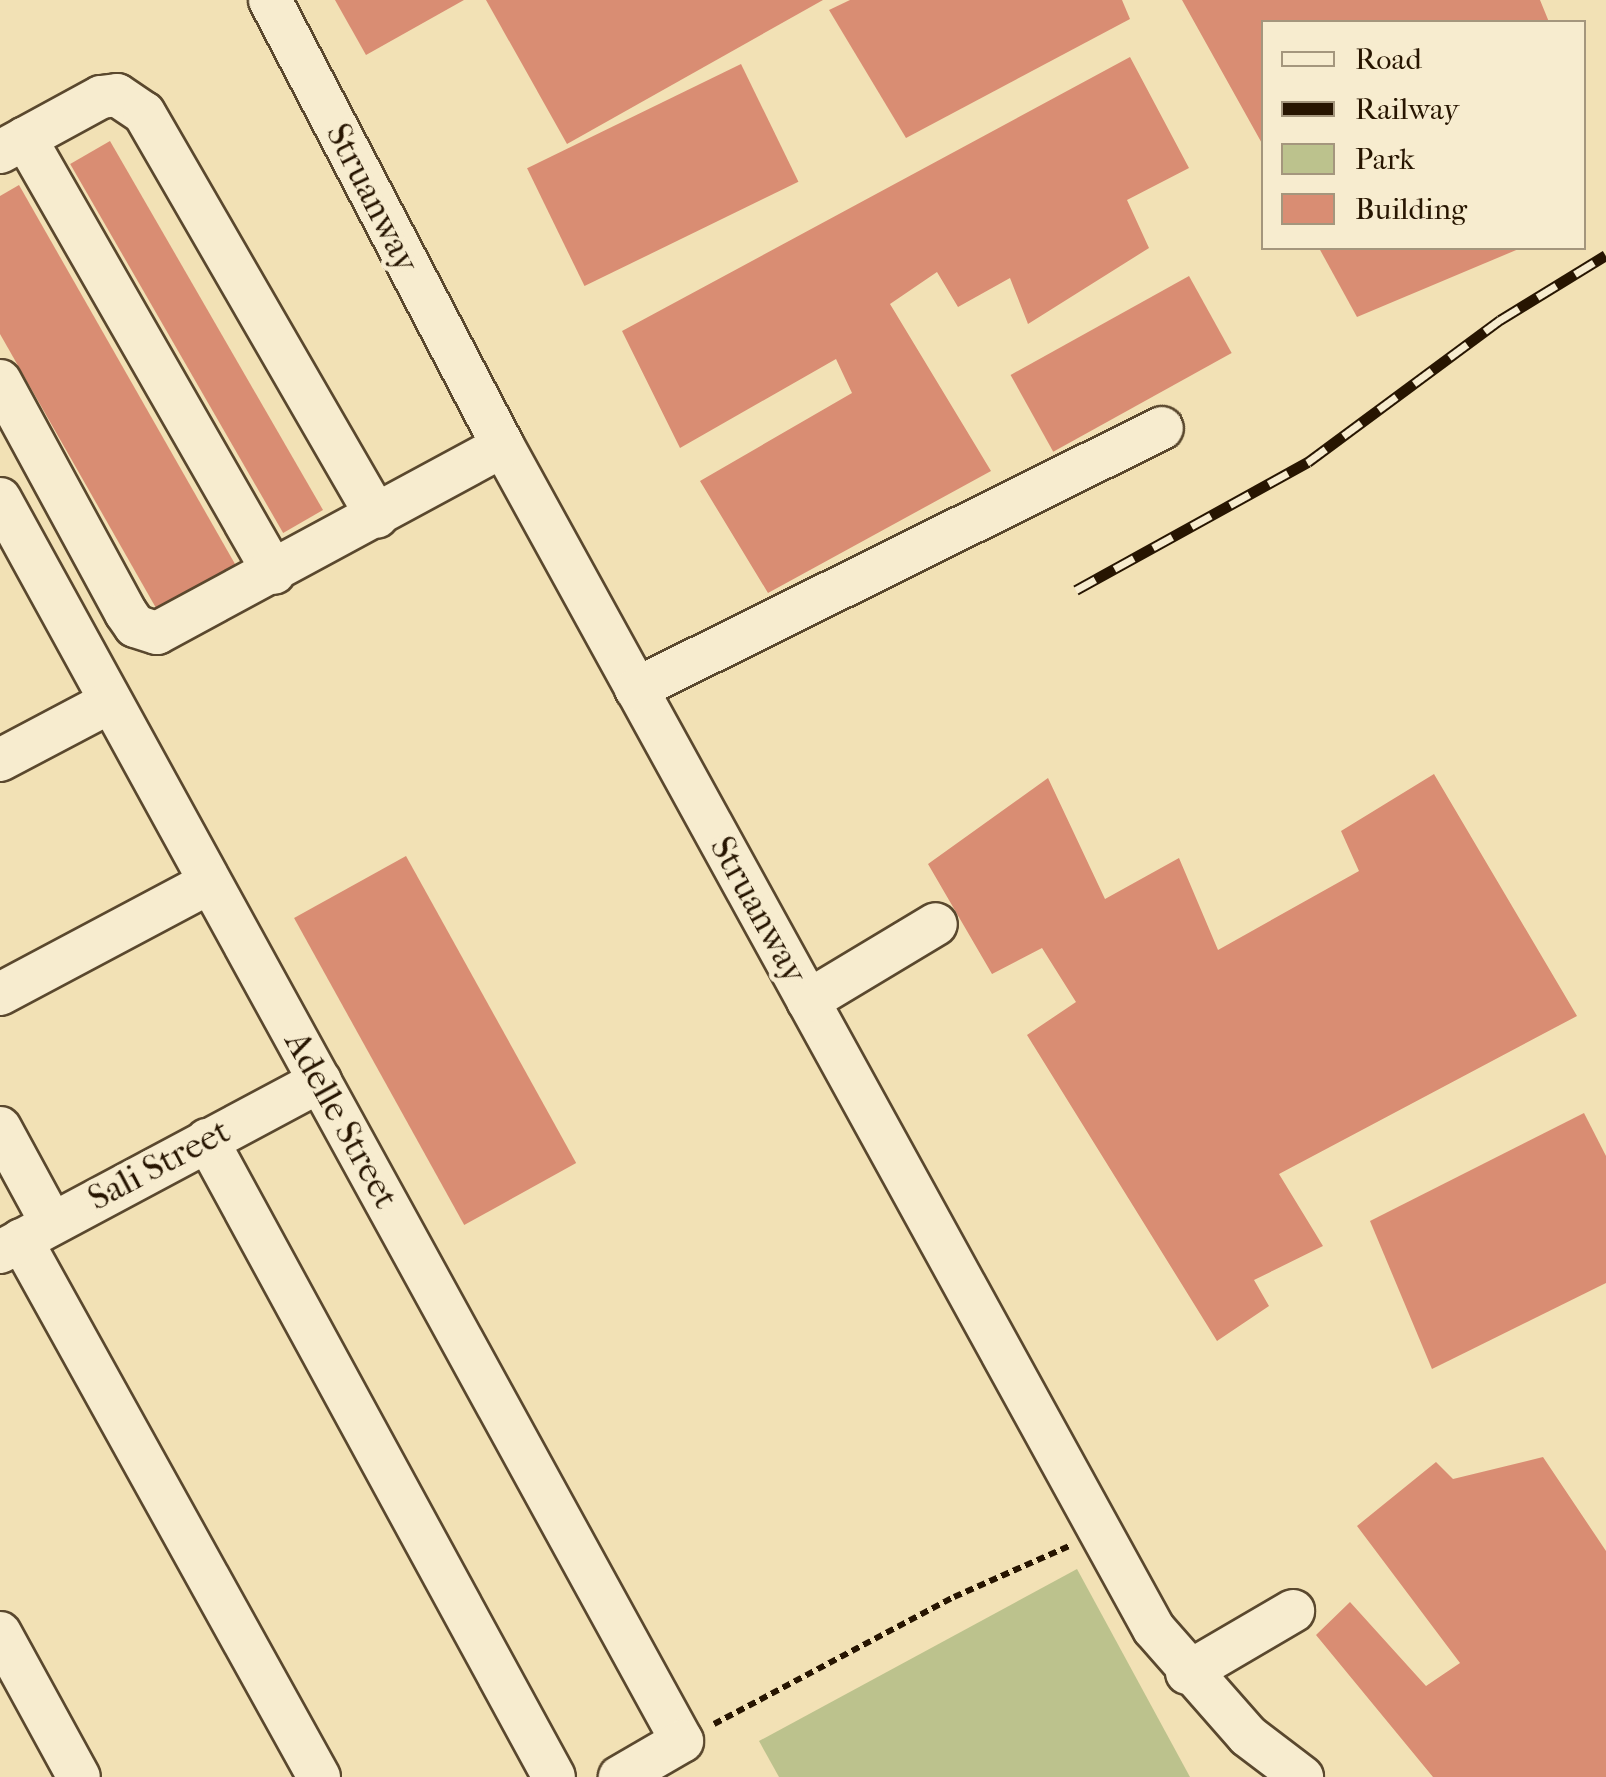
<!DOCTYPE html>
<html>
<head>
<meta charset="utf-8">
<style>
	body { margin:0 }
	#map { position:relative; width:1606px; height:1777px; overflow:hidden; background:#f2e1b5; font-family:"IM FELL French Canon",serif }
	div>[style] { position:absolute }
	[style*='--x'] { left:calc(var(--x)*1px); top:calc(var(--y)*1px); width:calc(var(--w)*1px); rotate:calc(var(--a)*1deg) }
	.green>* { inset:0; background:#bcc28d }
	.building>* { inset:0; background:#d98d73; transform-origin:0 0 }
	.path>* { height:6px; margin-top:-3px; transform-origin:0; background:repeating-linear-gradient(90deg,#271501 0 8px,transparent 0 13px) }
	.roads { filter:drop-shadow(2px 0 #5a482e) drop-shadow(-2px 0 #5a482e) drop-shadow(0 2px #5a482e) drop-shadow(0 -2px #5a482e) }
	.minor>* { height:42px; margin:-21px; padding:0 21px; transform-origin:21px; border-radius:21px; background:#f7eccf }
	.rail>* { height:11px; margin-top:-5.5px; transform-origin:0; background:repeating-linear-gradient(90deg,#f7eccf 0 22px,#271501 0 44px); box-sizing:border-box; border-block:2px solid #271501 }
	span { translate:-50% -50%; white-space:nowrap; text-align:center; line-height:1.15; -webkit-text-stroke:10px #f7eccf; paint-order:stroke }
	.street-label { font-size:35px; color:#271501 }
	.legend { position:absolute; left:1261px; top:20px; width:325px; height:230px; box-sizing:border-box; background:#f7eccf; border:2px solid #a4967d; margin:0; padding:12px 18px; list-style:none; font-size:30px; color:#271501 }
	.legend li { display:flex; align-items:center; gap:20px; height:50px }
	.legend b { width:50px; border:2px solid #a4967d }
</style>
</head>
<body>
<div id="map">
	<div class="green">
		<i style="clip-path:polygon(1077px 1569px,1190px 1777px,779px 1777px,759px 1741px)"></i>
	</div>
	<div class="building">
		<i style="clip-path:polygon(335px 0,464px 0,366px 55px)"></i>
		<i style="clip-path:polygon(486px 0,823px 0,567px 144px)"></i>
		<i style="clip-path:polygon(850px 0,1122px 0,1130px 19px,906px 138px,829px 10px)"></i>
		<i style="clip-path:polygon(1182px 0,1540px 0,1549px 22px,1264px 22px,1264px 147px)"></i>
		<i style="clip-path:polygon(1130px 57px,1189px 168px,1127px 200px,1149px 248px,1028px 324px,1010px 278px,958px 307px,937px 272px,890px 304px,991px 471px,768px 593px,700px 481px,852px 393px,836px 359px,680px 448px,622px 331px)"></i>
		<i style="left:741px;top:64px;width:131px;height:238px;rotate:64deg"></i>
		<i style="left:110px;top:141px;width:426px;height:46px;rotate:60deg"></i>
		<i style="clip-path:polygon(19px 185px,239px 571px,160px 615px,0 334px,0 196px)"></i>
		<i style="clip-path:polygon(1319px 248px,1521px 248px,1357px 317px)"></i>
		<i style="left:1189px;top:276px;width:88px;height:204px;rotate:61deg"></i>
		<i style="clip-path:polygon(1434px 774px,1577px 1016px,1279px 1174px,1323px 1246px,1254px 1280px,1269px 1306px,1217px 1341px,1027px 1035px,1076px 1002px,1042px 948px,992px 974px,928px 864px,1048px 778px,1105px 899px,1179px 858px,1218px 950px,1359px 871px,1341px 831px)"></i>
		<i style="left:406px;top:856px;width:351px;height:128px;rotate:61deg"></i>
		<i style="clip-path:polygon(1584px 1113px,1606px 1156px,1606px 1283px,1432px 1369px,1370px 1221px)"></i>
		<i style="clip-path:polygon(1543px 1457px,1606px 1551px,1606px 1777px,1433px 1777px,1316px 1635px,1350px 1602px,1426px 1686px,1460px 1663px,1357px 1526px,1436px 1462px,1453px 1479px)"></i>
	</div>
	<div class="path">
		<i style="--x:714;--y:1724;--w:272;--a:-27.9"></i>
		<i style="--x:954;--y:1597;--w:126;--a:-23.9"></i>
	</div>
	<div class="roads">
		<div class="minor">
			<i style="--x:270;--y:0;--w:503;--a:62.42"></i>
			<i style="--x:503;--y:446;--w:1350;--a:61.18"></i>
			<i style="--x:1154;--y:1629;--w:142;--a:48.7"></i>
			<i style="--x:1248;--y:1736;--w:68;--a:37.2"></i>
			<i style="--x:25;--y:138;--w:501;--a:60.21"></i>
			<i style="--x:0;--y:152;--w:115;--a:-28.6"></i>
			<i style="--x:101;--y:97;--w:16;--a:-7"></i>
			<i style="--x:117;--y:95;--w:32;--a:34"></i>
			<i style="--x:144;--y:113;--w:466;--a:60"></i>
			<i style="--x:0;--y:381;--w:264;--a:61.5"></i>
			<i style="--x:126;--y:613;--w:16;--a:55"></i>
			<i style="--x:135;--y:626;--w:23;--a:18"></i>
			<i style="--x:157;--y:633;--w:393;--a:-28.4"></i>
			<i style="--x:0;--y:499;--w:1417;--a:61.23"></i>
			<i style="--x:682;--y:1741;--w:72;--a:149.9"></i>
			<i style="--x:636;--y:689;--w:587;--a:-26.39"></i>
			<i style="--x:0;--y:760;--w:124;--a:-27.8"></i>
			<i style="--x:0;--y:994;--w:237;--a:-28"></i>
			<i style="--x:808;--y:1001;--w:149;--a:-31"></i>
			<i style="--x:0;--y:1128;--w:107;--a:61.5"></i>
			<i style="--x:207;--y:1140;--w:725;--a:61.42"></i>
			<i style="--x:21;--y:1240;--w:614;--a:60.97"></i>
			<i style="--x:0;--y:1252;--w:363;--a:-28.1"></i>
			<i style="--x:0;--y:1633;--w:164;--a:61.3"></i>
			<i style="--x:1187;--y:1673;--w:123;--a:-30.3"></i>
		</div>
	</div>
	<div class="rail">
		<i style="--x:1076;--y:590;--w:265;--a:-28.9"></i>
		<i style="--x:1308;--y:462;--w:239;--a:-36.5"></i>
		<i style="--x:1500;--y:320;--w:124;--a:-31.5"></i>
	</div>
	<div class="street-label">
		<span style="left:372px;top:198px;rotate:63deg">Struanway</span>
		<span style="left:758px;top:910px;rotate:61deg">Struanway</span>
		<span style="left:341px;top:1120px;rotate:61deg">Adelle Street</span>
		<span style="left:159px;top:1165px;rotate:-28deg">Sali Street</span>
	</div>
	<ul class="legend">
	<li><b style="height:12px;background:#f7eccf"></b>Road</li>
	<li><b style="height:12px;background:#271501"></b>Railway</li>
	<li><b style="height:28px;background:#bcc28d"></b>Park</li>
	<li><b style="height:28px;background:#d98d73"></b>Building</li>
	</ul>
</div>
</body>
</html>
